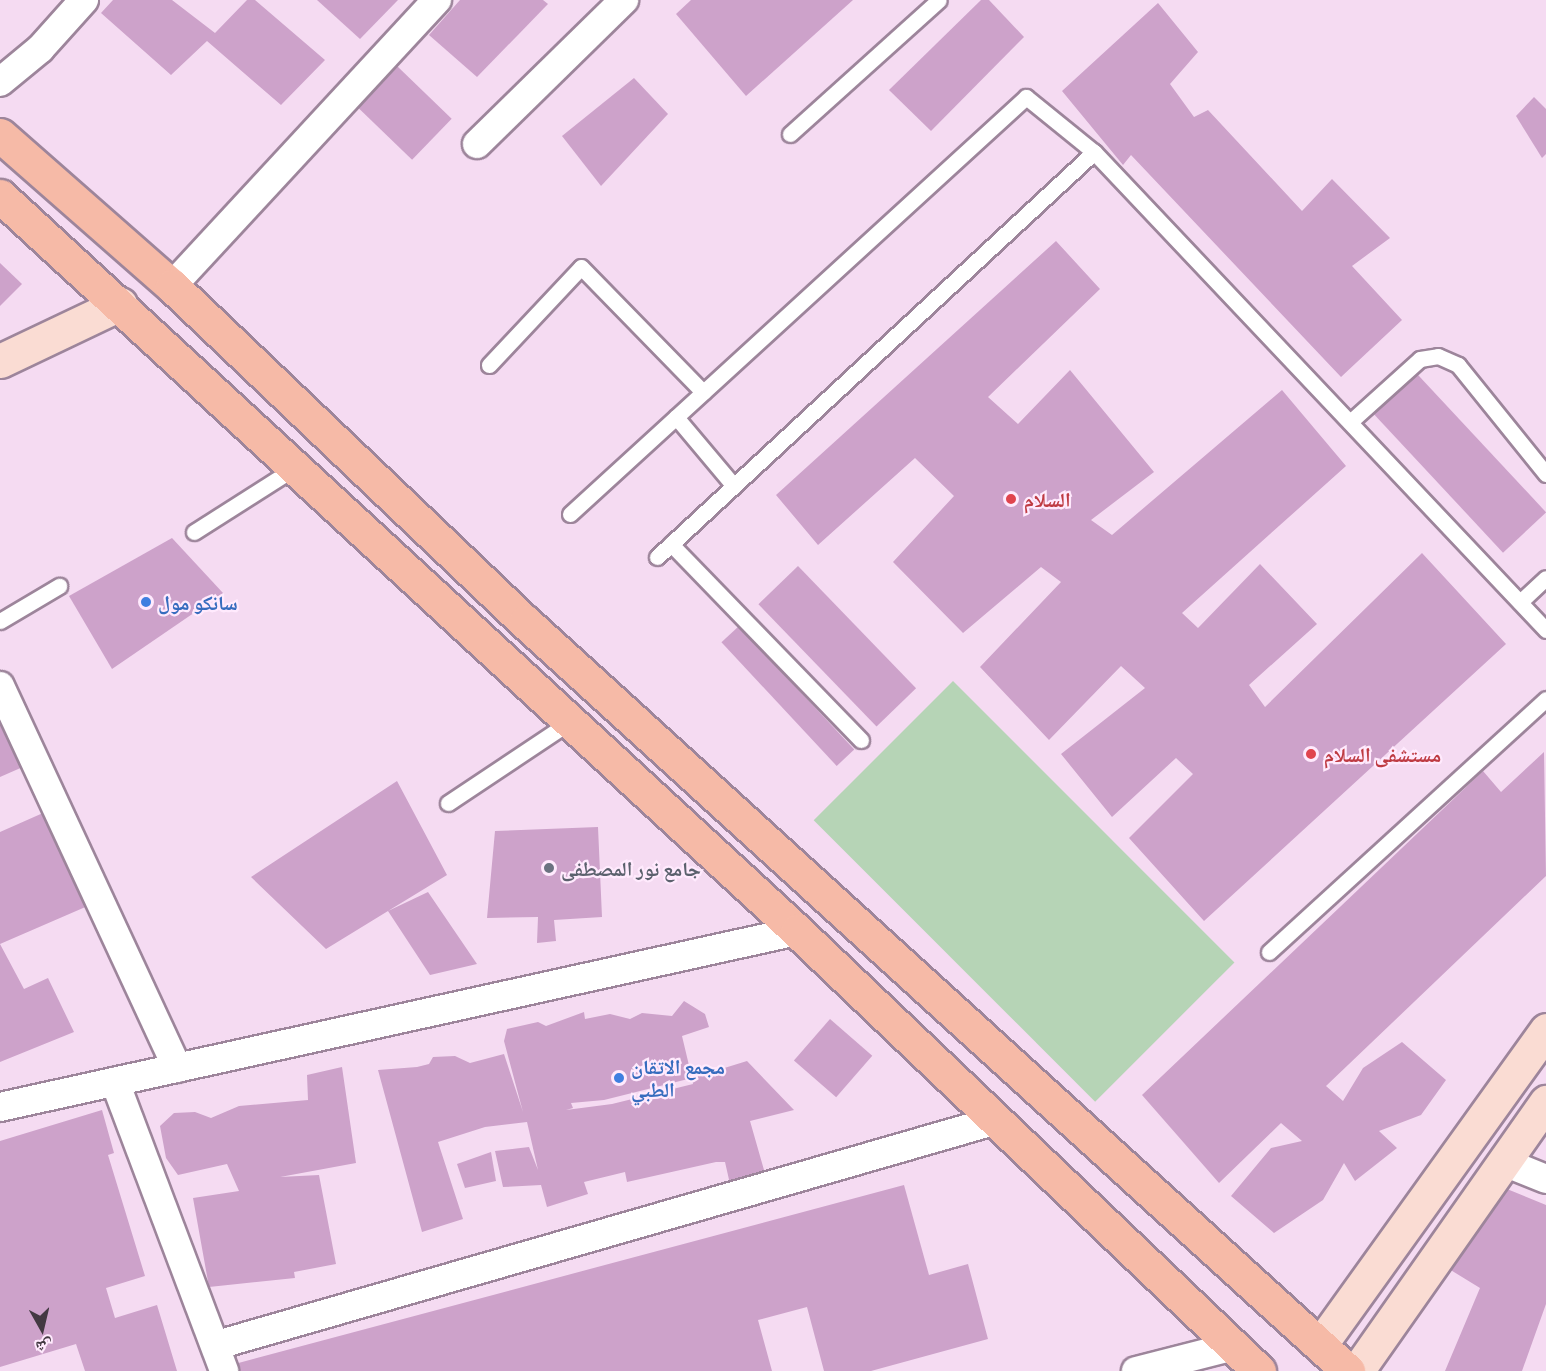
<!DOCTYPE html>
<html>
<head>
<meta charset="utf-8">
<style>
	body { margin:0 }
	#map { position:relative; width:1546px; height:1371px; overflow:hidden; background:#f5dbf2; font-family:Barlow,"Noto Naskh Arabic",sans-serif }
	div>[style] { position:absolute }
	[style*='--x'] { left:calc(var(--x)*1px); top:calc(var(--y)*1px); width:calc(var(--w)*1px); rotate:calc(var(--a)*1deg) }
	.green>* { inset:0; background:#b6d4b6; transform-origin:0 0 }
	.building>* { inset:0; background:#cda2ca; transform-origin:0 0 }
	.roads { filter:drop-shadow(2px 0 #9d859b) drop-shadow(-2px 0 #9d859b) drop-shadow(0 2px #9d859b) drop-shadow(0 -2px #9d859b) }
	.lane>* { height:15px; margin:-7.5px; padding:0 7.5px; transform-origin:7.5px; border-radius:7.5px; background:#fff }
	.street>* { height:28px; margin:-14px; padding:0 14px; transform-origin:14px; border-radius:14px; background:#fff }
	.secondary>* { height:33px; margin:-16.5px; padding:0 16.5px; transform-origin:16.5px; border-radius:16.5px; background:#fadcd3 }
	.primary>* { height:33px; margin:-16.5px; padding:0 16.5px; transform-origin:16.5px; border-radius:16.5px; background:#f6baa7 }
	.dots>* { width:16px; height:16px; translate:-50% -50%; box-sizing:border-box; border:3px solid #ffeafd; border-radius:50% }
	span { translate:-50% -50%; white-space:nowrap; text-align:center; line-height:1.15; -webkit-text-stroke:4.5px #ffeafd; paint-order:stroke }
	.health-label { font-size:20px; color:#be3a42; font-weight:700 }
	.left { translate:0 -50%; text-align:left }
	.shop-label { font-size:20px; color:#366cbe; font-weight:700 }
	.worship-label { font-size:20px; color:#5b616d; font-weight:700 }
	.north { position:absolute; left:12px; top:1299px; width:60px; height:60px; -webkit-text-stroke:4px #ffeafd; paint-order:stroke; rotate:172deg; font-size:16px; font-weight:700; line-height:24px; text-align:center; color:#433942 }
	.north::after { content:''; display:block; margin:auto; width:21px; height:27px; background:#433942; clip-path:polygon(50% 0,100% 100%,50% 72%,0 100%) }
</style>
</head>
<body>
<div id="map">
	<div class="green">
		<i style="left:953px;top:681px;width:398px;height:197px;rotate:45deg"></i>
	</div>
	<div class="building">
		<i style="clip-path:polygon(113px 0,172px 0,215px 33px,247px 0,255px 0,325px 60px,281px 105px,207px 41px,171px 75px,101px 13px)"></i>
		<i style="clip-path:polygon(317px 0,398px 0,360px 39px)"></i>
		<i style="clip-path:polygon(460px 0,543px 0,548px 4px,477px 77px,429px 35px)"></i>
		<i style="clip-path:polygon(691px 0,853px 0,746px 96px,676px 14px)"></i>
		<i style="clip-path:polygon(981px 0,989px 0,1024px 37px,931px 131px,889px 90px)"></i>
		<i style="clip-path:polygon(1158px 3px,1198px 52px,1170px 84px,1194px 117px,1208px 110px,1302px 211px,1332px 179px,1390px 238px,1352px 266px,1402px 320px,1341px 377px,1131px 155px,1123px 165px,1062px 91px)"></i>
		<i style="left:397px;top:66px;width:76px;height:57px;rotate:44deg"></i>
		<i style="clip-path:polygon(634px 78px,668px 114px,601px 186px,562px 136px)"></i>
		<i style="clip-path:polygon(1534px 97px,1546px 109px,1546px 154px,1542px 158px,1516px 116px)"></i>
		<i style="clip-path:polygon(1056px 241px,1100px 289px,988px 397px,1018px 424px,1070px 370px,1154px 472px,1091px 520px,1112px 535px,1282px 390px,1346px 466px,1182px 613px,1198px 628px,1260px 564px,1317px 624px,1249px 685px,1265px 707px,1422px 553px,1506px 644px,1204px 921px,1129px 838px,1193px 774px,1176px 758px,1112px 817px,1061px 754px,1145px 688px,1121px 666px,1049px 740px,980px 667px,1061px 582px,1041px 567px,963px 633px,893px 562px,954px 496px,915px 458px,818px 545px,776px 495px)"></i>
		<i style="clip-path:polygon(0 263px,22px 284px,0 306px)"></i>
		<i style="left:1405px;top:361px;width:207px;height:59px;rotate:47deg"></i>
		<i style="clip-path:polygon(172px 538px,223px 593px,112px 669px,69px 596px)"></i>
		<i style="left:798px;top:566px;width:170px;height:55px;rotate:46deg"></i>
		<i style="left:739px;top:626px;width:169px;height:24px;rotate:47deg"></i>
		<i style="clip-path:polygon(5px 720px,25px 766px,0 777px,0 722px)"></i>
		<i style="clip-path:polygon(1544px 752px,1546px 876px,1326px 1086px,1343px 1101px,1363px 1068px,1402px 1042px,1446px 1080px,1421px 1115px,1379px 1131px,1397px 1148px,1355px 1181px,1344px 1163px,1323px 1200px,1274px 1233px,1231px 1196px,1271px 1148px,1302px 1141px,1281px 1123px,1219px 1183px,1142px 1095px,1483px 771px,1501px 792px)"></i>
		<i style="clip-path:polygon(397px 781px,447px 875px,388px 911px,428px 892px,477px 964px,430px 975px,388px 911px,326px 949px,251px 877px)"></i>
		<i style="clip-path:polygon(43px 813px,90px 905px,0 944px,24px 989px,48px 978px,74px 1032px,0 1062px,0 832px)"></i>
		<i style="clip-path:polygon(598px 827px,602px 917px,554px 920px,556px 941px,537px 943px,538px 917px,487px 918px,495px 831px)"></i>
		<i style="clip-path:polygon(684px 1001px,705px 1014px,709px 1027px,682px 1036px,692px 1078px,604px 1100px,571px 1103px,573px 1108px,566px 1110px,612px 1104px,693px 1084px,692px 1078px,747px 1061px,794px 1110px,750px 1121px,766px 1177px,730px 1184px,725px 1162px,716px 1162px,627px 1182px,625px 1172px,584px 1182px,588px 1194px,547px 1207px,541px 1185px,503px 1187px,495px 1151px,529px 1147px,538px 1170px,527px 1122px,485px 1127px,438px 1142px,463px 1219px,422px 1232px,378px 1070px,417px 1067px,429px 1064px,433px 1057px,455px 1056px,470px 1063px,504px 1054px,523px 1112px,504px 1041px,507px 1029px,538px 1022px,546px 1026px,584px 1012px,585px 1019px,610px 1014px,630px 1019px,642px 1013px,672px 1016px)"></i>
		<i style="left:830px;top:1019px;width:56px;height:55px;rotate:41deg"></i>
		<i style="clip-path:polygon(342px 1067px,356px 1163px,280px 1177px,319px 1175px,336px 1264px,294px 1272px,295px 1278px,209px 1287px,193px 1198px,239px 1191px,227px 1164px,178px 1175px,166px 1158px,160px 1126px,174px 1113px,195px 1112px,211px 1118px,239px 1106px,308px 1100px,307px 1075px)"></i>
		<i style="clip-path:polygon(102px 1110px,114px 1153px,108px 1155px,145px 1276px,106px 1288px,115px 1318px,157px 1305px,177px 1371px,85px 1371px,76px 1344px,0 1367px,0 1141px)"></i>
		<i style="clip-path:polygon(491px 1152px,496px 1181px,465px 1188px,457px 1164px)"></i>
		<i style="clip-path:polygon(904px 1185px,929px 1275px,968px 1264px,988px 1339px,871px 1371px,824px 1371px,807px 1307px,758px 1320px,772px 1371px,233px 1371px,231px 1365px)"></i>
		<i style="clip-path:polygon(1507px 1189px,1546px 1205px,1546px 1304px,1522px 1371px,1445px 1371px,1480px 1288px,1449px 1269px)"></i>
	</div>
	<div class="roads">
		<div class="lane">
			<i style="--x:790;--y:134;--w:200;--a:-42"></i>
			<i style="--x:489;--y:365;--w:134;--a:-46.8"></i>
			<i style="--x:581;--y:267;--w:175;--a:45.7"></i>
			<i style="--x:676;--y:417;--w:90;--a:50"></i>
			<i style="--x:1350;--y:422;--w:94;--a:-42"></i>
			<i style="--x:1420;--y:359;--w:18;--a:-9"></i>
			<i style="--x:1438;--y:356;--w:22;--a:24"></i>
			<i style="--x:1458;--y:365;--w:140;--a:51.1"></i>
			<i style="--x:570;--y:514;--w:618;--a:-42.44"></i>
			<i style="--x:1026;--y:97;--w:87;--a:39"></i>
			<i style="--x:194;--y:532;--w:121;--a:-32.5"></i>
			<i style="--x:671;--y:544;--w:273;--a:45.9"></i>
			<i style="--x:657;--y:557;--w:596;--a:-42.82"></i>
			<i style="--x:1094;--y:152;--w:658;--a:46.6"></i>
			<i style="--x:1520;--y:602;--w:35;--a:-43"></i>
			<i style="--x:0;--y:621;--w:69;--a:-30.7"></i>
			<i style="--x:448;--y:803;--w:148;--a:-33.7"></i>
			<i style="--x:1269;--y:952;--w:375;--a:-42.4"></i>
		</div>
		<div class="street">
			<i style="--x:0;--y:82;--w:52;--a:-39.5"></i>
			<i style="--x:40;--y:49;--w:66;--a:-48.1"></i>
			<i style="--x:477;--y:144;--w:206;--a:-44.4"></i>
			<i style="--x:172;--y:286;--w:390;--a:-47.2"></i>
			<i style="--x:0;--y:686;--w:421;--a:65.1"></i>
			<i style="--x:115;--y:1082;--w:309;--a:69.3"></i>
			<i style="--x:0;--y:1107;--w:816;--a:-12.45"></i>
			<i style="--x:1504;--y:1162;--w:45;--a:22"></i>
			<i style="--x:217;--y:1345;--w:812;--a:-16.09"></i>
			<i style="--x:1136;--y:1371;--w:101;--a:-14.3"></i>
		</div>
		<div class="secondary">
			<i style="--x:0;--y:361;--w:133;--a:-25.4"></i>
			<i style="--x:1320;--y:1345;--w:388;--a:-54.3"></i>
			<i style="--x:1357;--y:1371;--w:329;--a:-54.9"></i>
		</div>
		<div class="primary">
			<i style="--x:0;--y:135;--w:229;--a:41.3"></i>
			<i style="--x:172;--y:286;--w:487;--a:43.6"></i>
			<i style="--x:525;--y:622;--w:1113;--a:42.3"></i>
			<i style="--x:0;--y:196;--w:1084;--a:42.68"></i>
			<i style="--x:797;--y:931;--w:638;--a:43.6"></i>
		</div>
	</div>
	<div class="dots">
		<i style="left:1011px;top:499px;background:#e0444e"></i>
		<i style="left:146px;top:602px;background:#3f7fe0"></i>
		<i style="left:1311px;top:754px;background:#e0444e"></i>
		<i style="left:549px;top:868px;background:#6b7280"></i>
		<i style="left:619px;top:1078px;background:#3f7fe0"></i>
	</div>
	<div class="health-label">
		<span class="left" style="left:1024px;top:499px">السلام</span>
		<span class="left" style="left:1324px;top:754px">مستشفى السلام</span>
	</div>
	<div class="shop-label">
		<span class="left" style="left:158px;top:602px">سانكو مول</span>
		<span class="left" style="left:631px;top:1078px">مجمع الاتقان<br>الطبي</span>
	</div>
	<div class="worship-label">
		<span class="left" style="left:561px;top:868px">جامع نور المصطفى</span>
	</div>
	<div class="north">ش</div>
</div>
</body>
</html>
